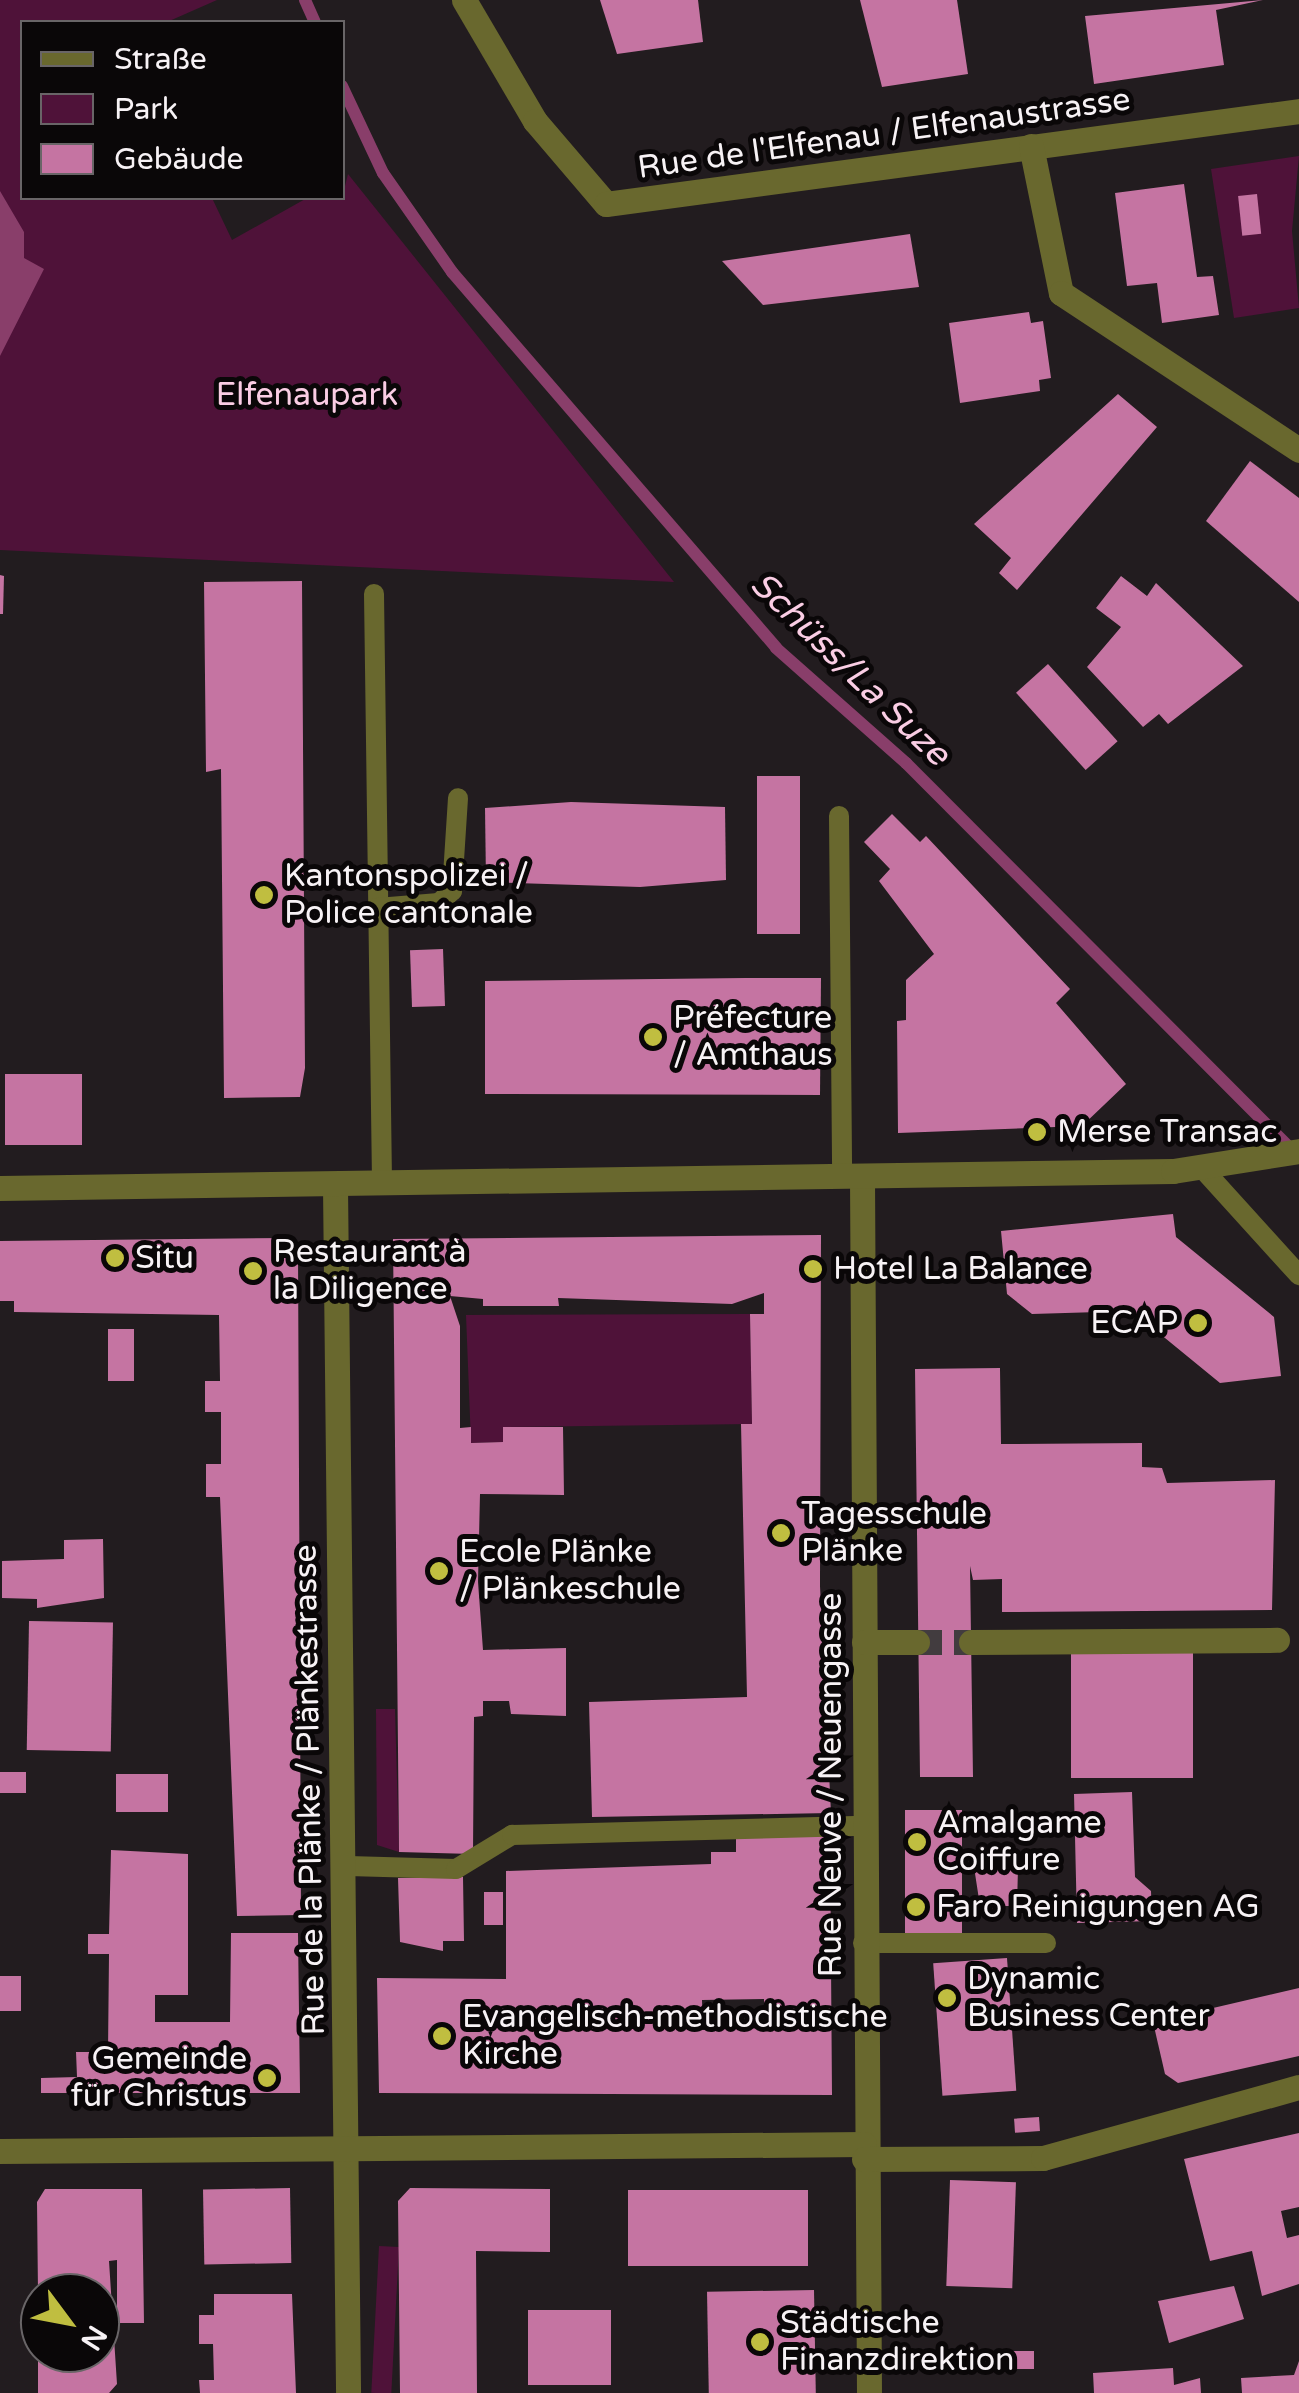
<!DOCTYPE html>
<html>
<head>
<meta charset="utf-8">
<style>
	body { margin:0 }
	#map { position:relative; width:1299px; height:2393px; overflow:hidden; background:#221c1f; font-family:"Varela Round",sans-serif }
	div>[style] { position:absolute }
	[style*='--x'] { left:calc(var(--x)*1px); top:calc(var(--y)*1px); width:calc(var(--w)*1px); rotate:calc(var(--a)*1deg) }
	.green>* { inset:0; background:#4f1239; transform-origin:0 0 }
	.water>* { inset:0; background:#893e6a }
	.stream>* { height:12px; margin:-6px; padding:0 6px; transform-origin:6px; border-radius:6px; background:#893e6a }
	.building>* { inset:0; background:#c574a2; transform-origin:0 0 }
	.street-tunnel>* { height:25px; margin-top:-12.5px; transform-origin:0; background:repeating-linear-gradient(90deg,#423c3f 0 25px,transparent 0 37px) }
	.lane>* { height:20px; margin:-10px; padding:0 10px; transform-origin:10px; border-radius:10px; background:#69682e }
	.street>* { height:25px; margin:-12.5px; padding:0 12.5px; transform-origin:12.5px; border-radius:12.5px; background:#69682e }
	.dots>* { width:28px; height:28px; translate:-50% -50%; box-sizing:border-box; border:5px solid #0a0708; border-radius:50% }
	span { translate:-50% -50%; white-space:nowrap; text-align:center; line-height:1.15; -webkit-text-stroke:10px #0a0708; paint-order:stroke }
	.street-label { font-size:32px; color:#f7f2f5 }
	.park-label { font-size:32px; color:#facde4 }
	.poi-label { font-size:32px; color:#f7f2f5 }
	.left { translate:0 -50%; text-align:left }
	.right { translate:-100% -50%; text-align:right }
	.water-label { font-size:35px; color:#facde4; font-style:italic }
	.legend { position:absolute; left:20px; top:20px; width:325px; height:180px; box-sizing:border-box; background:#0a0708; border:2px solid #696567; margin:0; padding:12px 18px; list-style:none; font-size:30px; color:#f7f2f5 }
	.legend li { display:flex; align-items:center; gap:20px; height:50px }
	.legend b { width:50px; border:2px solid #696567 }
	.north { position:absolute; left:20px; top:2273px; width:100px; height:100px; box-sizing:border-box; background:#0a0708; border:2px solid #696567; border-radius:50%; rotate:122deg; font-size:28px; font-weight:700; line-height:40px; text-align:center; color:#f7f2f5 }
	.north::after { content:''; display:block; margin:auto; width:35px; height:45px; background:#c0be40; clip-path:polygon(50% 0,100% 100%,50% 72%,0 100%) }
</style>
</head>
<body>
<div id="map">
	<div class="green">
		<i style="clip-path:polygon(0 0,217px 0,167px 22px,22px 22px,22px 198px,212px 198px,232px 240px,307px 198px,342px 198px,348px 174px,674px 582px,0 550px)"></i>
		<i style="clip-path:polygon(1299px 156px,1292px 231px,1299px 308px,1234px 318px,1211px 169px)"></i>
		<i style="clip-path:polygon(750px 1314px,752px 1424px,504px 1427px,503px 1442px,471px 1443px,466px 1315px)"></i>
		<i style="clip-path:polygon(376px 1709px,395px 1709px,399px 1852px,377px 1845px)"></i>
		<i style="left:379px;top:2246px;width:20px;height:147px;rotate:3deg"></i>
	</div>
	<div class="water">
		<i style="clip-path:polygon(0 191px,24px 232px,24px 258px,44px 269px,0 356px)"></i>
	</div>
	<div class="stream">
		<i style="--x:305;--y:0;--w:24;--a:66"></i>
		<i style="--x:342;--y:86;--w:96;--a:64.8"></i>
		<i style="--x:383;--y:173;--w:121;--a:55.1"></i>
		<i style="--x:452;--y:272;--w:496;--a:49.2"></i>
		<i style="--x:776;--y:648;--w:174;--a:41.5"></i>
		<i style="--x:906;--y:763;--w:548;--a:45.07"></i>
	</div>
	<div class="building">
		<i style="clip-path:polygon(600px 0,698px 0,703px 42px,617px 54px)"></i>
		<i style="clip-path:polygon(860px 0,957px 0,968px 74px,882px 87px)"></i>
		<i style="clip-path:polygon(1263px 0,1216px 10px,1224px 65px,1094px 84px,1085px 16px)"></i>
		<i style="clip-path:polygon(1184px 184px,1197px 277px,1213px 276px,1219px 315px,1162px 323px,1157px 283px,1127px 286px,1115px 193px)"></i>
		<i style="left:1257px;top:194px;width:40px;height:19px;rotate:84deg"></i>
		<i style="clip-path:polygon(910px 234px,919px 287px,763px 305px,722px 261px)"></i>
		<i style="clip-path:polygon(1029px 312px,1031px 323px,1043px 321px,1051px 378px,1039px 380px,1040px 391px,960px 403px,949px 323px)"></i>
		<i style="clip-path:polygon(1118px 394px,1157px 427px,1017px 590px,999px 573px,1011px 558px,974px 524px)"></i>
		<i style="clip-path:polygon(1250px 461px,1299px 498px,1299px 602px,1206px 521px)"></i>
		<i style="clip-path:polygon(0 575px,4px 576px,3px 614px,0 614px)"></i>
		<i style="clip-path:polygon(1121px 576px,1147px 596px,1156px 583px,1243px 666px,1168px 724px,1159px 714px,1143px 727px,1087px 667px,1121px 627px,1096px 608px)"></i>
		<i style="clip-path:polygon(302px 581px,305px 1068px,300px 1097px,224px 1098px,221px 769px,206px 772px,204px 582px)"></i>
		<i style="left:1048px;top:664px;width:104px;height:43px;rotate:48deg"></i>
		<i style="left:800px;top:776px;width:158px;height:43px;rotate:90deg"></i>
		<i style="clip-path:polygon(571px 802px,725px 807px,726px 880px,640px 887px,486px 882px,485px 808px)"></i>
		<i style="clip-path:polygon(892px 814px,920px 842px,926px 836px,1070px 989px,1056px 1003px,1126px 1084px,1082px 1126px,898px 1133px,897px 1021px,906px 1020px,906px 980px,934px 954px,879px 881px,890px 869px,864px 842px)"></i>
		<i style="left:443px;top:949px;width:57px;height:33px;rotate:88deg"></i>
		<i style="clip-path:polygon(745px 978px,821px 978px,820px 1095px,485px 1094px,485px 981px)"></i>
		<i style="left:82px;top:1074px;width:71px;height:77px;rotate:90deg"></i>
		<i style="clip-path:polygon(1173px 1214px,1176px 1237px,1274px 1317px,1281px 1376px,1220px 1383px,1132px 1311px,1032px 1314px,1007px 1294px,1001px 1231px)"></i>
		<i style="clip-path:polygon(821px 1235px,820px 1586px,831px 1813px,592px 1817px,589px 1702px,747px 1697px,741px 1424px,752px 1424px,750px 1314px,764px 1314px,764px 1293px,732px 1304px,558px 1298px,559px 1306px,483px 1306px,483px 1299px,450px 1296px,460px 1326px,460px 1428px,471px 1427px,471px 1443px,503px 1442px,503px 1427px,563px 1427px,564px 1495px,480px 1494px,478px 1582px,483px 1650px,566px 1648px,566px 1716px,511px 1714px,509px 1701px,483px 1701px,483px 1716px,474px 1717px,473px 1854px,399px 1852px,393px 1239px)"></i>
		<i style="clip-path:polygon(285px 1238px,298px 1250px,301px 1915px,237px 1916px,220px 1497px,206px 1497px,206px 1464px,221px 1464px,221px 1412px,205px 1412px,205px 1381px,220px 1381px,219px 1315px,14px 1312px,14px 1301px,0 1301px,0 1241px)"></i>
		<i style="left:108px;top:1329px;width:26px;height:52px"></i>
		<i style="clip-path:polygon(1000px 1368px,1001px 1444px,1142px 1443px,1142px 1467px,1162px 1468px,1167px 1483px,1275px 1480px,1272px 1610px,1002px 1612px,1002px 1579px,973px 1580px,970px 1566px,973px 1777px,920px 1777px,915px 1369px)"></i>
		<i style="clip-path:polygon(103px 1539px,104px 1598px,37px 1608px,37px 1599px,2px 1598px,2px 1561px,64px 1559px,64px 1540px)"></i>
		<i style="left:29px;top:1621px;width:84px;height:129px;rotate:1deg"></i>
		<i style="left:1071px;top:1652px;width:122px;height:126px"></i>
		<i style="left:0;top:1772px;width:26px;height:21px"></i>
		<i style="left:116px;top:1774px;width:52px;height:38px"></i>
		<i style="clip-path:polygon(1132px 1792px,1135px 1877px,1151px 1891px,1152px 1921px,1077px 1923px,1074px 1794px)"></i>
		<i style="left:962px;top:1810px;width:123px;height:57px;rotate:90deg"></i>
		<i style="clip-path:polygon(evenodd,830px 1828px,832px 2095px,379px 2093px,377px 1978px,506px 1979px,506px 1871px,711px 1864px,711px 1852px,736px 1852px,736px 1830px,830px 1828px,764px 1999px,764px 2028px,703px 2030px,702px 2000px,764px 1999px)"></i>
		<i style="clip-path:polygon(111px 1850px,188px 1854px,188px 1995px,155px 1995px,155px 2022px,230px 2022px,231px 1933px,298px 1933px,300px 2093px,41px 2093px,41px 2078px,77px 2077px,76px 2052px,108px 2052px,109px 1954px,88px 1954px,88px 1934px,109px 1934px)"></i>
		<i style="clip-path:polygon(972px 1854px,987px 1854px,987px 1868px,1018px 1868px,1017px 1906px,980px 1906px)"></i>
		<i style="clip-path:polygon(463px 1877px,464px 1941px,443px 1941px,443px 1951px,400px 1942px,398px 1878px)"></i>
		<i style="left:484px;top:1892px;width:19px;height:33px"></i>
		<i style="left:1007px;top:1958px;width:133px;height:74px;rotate:86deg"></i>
		<i style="left:0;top:1976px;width:21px;height:35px"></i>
		<i style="clip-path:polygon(1299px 1988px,1299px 2056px,1178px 2083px,1165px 2074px,1153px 2022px)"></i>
		<i style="left:1039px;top:2117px;width:14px;height:25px;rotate:86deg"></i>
		<i style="clip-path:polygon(1299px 2133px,1299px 2207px,1281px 2211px,1287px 2238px,1299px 2235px,1299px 2284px,1262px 2296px,1252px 2251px,1210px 2261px,1184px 2159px)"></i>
		<i style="left:950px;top:2180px;width:66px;height:106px;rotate:2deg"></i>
		<i style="left:290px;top:2188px;width:75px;height:87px;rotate:89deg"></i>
		<i style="clip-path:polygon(410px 2188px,550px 2189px,550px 2252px,476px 2251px,477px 2393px,400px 2393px,398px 2201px)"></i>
		<i style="clip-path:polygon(45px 2189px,142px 2189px,144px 2323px,117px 2323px,117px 2260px,109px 2261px,117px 2384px,109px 2393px,38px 2393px,38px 2353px,100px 2353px,100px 2293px,38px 2293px,37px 2202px)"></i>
		<i style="left:628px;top:2190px;width:180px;height:76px"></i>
		<i style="clip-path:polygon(1234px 2286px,1244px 2319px,1169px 2343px,1158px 2301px)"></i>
		<i style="left:814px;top:2290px;width:103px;height:107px;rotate:89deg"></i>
		<i style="clip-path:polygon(214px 2294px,292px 2294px,296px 2393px,200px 2393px,199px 2380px,214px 2380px,213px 2344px,199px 2344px,199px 2315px,214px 2315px)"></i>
		<i style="left:528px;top:2310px;width:83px;height:75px"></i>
		<i style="left:1004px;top:2351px;width:30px;height:18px"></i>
		<i style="clip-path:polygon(1299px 2361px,1299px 2393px,1242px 2393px,1241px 2378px,1294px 2375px)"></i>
		<i style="clip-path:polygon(1173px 2368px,1174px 2385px,1200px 2378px,1201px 2393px,1094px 2393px,1093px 2373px)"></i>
	</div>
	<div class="street-tunnel">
		<i style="--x:917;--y:1642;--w:54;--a:0"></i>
	</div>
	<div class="lane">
		<i style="--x:374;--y:594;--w:591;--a:89.22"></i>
		<i style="--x:839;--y:816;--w:361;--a:89.5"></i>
		<i style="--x:377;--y:908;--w:62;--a:-4.6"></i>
		<i style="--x:439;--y:903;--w:18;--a:-43"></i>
		<i style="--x:452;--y:891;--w:93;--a:-86.3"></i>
		<i style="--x:1201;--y:1167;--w:146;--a:47.8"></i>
		<i style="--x:348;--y:1866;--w:108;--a:1.6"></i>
		<i style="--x:456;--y:1869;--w:66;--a:-31.3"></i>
		<i style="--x:512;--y:1835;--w:352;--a:-1.5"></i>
		<i style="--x:863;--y:1943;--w:183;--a:0"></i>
	</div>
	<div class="street">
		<i style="--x:464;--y:0;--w:140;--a:59.6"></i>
		<i style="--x:535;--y:121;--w:109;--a:49.5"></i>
		<i style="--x:606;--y:204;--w:699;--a:-7.64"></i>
		<i style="--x:1031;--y:146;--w:150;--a:78.5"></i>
		<i style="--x:1061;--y:293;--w:285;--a:33.4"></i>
		<i style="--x:862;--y:1178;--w:1215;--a:89.67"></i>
		<i style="--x:335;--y:1186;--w:1207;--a:89.38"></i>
		<i style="--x:0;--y:1188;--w:1173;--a:-0.83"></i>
		<i style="--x:1173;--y:1171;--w:128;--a:-9"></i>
		<i style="--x:864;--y:1642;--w:53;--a:0"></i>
		<i style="--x:971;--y:1642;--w:306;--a:-0.4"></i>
		<i style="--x:0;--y:2151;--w:864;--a:-0.46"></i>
		<i style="--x:864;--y:2159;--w:179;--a:-0.3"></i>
		<i style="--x:1043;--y:2158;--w:266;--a:-15.5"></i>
	</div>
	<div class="dots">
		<i style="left:264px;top:895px;background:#c0be40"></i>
		<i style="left:653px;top:1037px;background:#c0be40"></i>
		<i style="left:1037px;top:1132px;background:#c0be40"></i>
		<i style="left:115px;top:1258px;background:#c0be40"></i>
		<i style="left:813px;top:1269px;background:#c0be40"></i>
		<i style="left:253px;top:1271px;background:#c0be40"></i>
		<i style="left:1198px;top:1323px;background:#c0be40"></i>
		<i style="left:781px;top:1533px;background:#c0be40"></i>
		<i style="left:439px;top:1571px;background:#c0be40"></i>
		<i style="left:917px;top:1842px;background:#c0be40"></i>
		<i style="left:916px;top:1907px;background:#c0be40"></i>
		<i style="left:947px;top:1998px;background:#c0be40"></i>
		<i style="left:442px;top:2036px;background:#c0be40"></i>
		<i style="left:267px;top:2078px;background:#c0be40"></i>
		<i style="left:760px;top:2342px;background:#c0be40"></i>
	</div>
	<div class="street-label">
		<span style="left:884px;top:134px;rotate:-8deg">Rue de l'Elfenau / Elfenaustrasse</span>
		<span style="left:831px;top:1785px;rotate:-90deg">Rue Neuve / Neuengasse</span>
		<span style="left:310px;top:1790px;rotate:-91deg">Rue de la Plänke / Plänkestrasse</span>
	</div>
	<div class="park-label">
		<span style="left:307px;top:395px">Elfenaupark</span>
	</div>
	<div class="poi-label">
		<span class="left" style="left:284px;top:895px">Kantonspolizei /<br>Police cantonale</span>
		<span class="left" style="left:673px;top:1037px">Préfecture<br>/ Amthaus</span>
		<span class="left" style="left:1057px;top:1132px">Merse Transac</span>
		<span class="left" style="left:273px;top:1271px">Restaurant à<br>la Diligence</span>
		<span class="left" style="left:135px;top:1258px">Situ</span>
		<span class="left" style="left:833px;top:1269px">Hotel La Balance</span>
		<span class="right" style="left:1178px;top:1323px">ECAP</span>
		<span class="left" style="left:801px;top:1533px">Tagesschule<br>Plänke</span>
		<span class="left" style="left:459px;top:1571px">Ecole Plänke<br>/ Plänkeschule</span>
		<span class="left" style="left:937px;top:1842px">Amalgame<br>Coiffure</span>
		<span class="left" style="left:936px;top:1907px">Faro Reinigungen AG</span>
		<span class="left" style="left:967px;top:1998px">Dynamic<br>Business Center</span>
		<span class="left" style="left:462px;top:2036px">Evangelisch-methodistische<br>Kirche</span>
		<span class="right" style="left:247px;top:2078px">Gemeinde<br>für Christus</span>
		<span class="left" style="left:780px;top:2342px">Städtische<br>Finanzdirektion</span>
	</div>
	<div class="water-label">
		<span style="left:850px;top:669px;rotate:44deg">Schüss/La Suze</span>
	</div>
	<ul class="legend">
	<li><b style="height:12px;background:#69682e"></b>Straße</li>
	<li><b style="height:28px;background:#4f1239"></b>Park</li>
	<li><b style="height:28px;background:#c574a2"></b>Gebäude</li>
	</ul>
	<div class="north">N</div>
</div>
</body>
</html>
